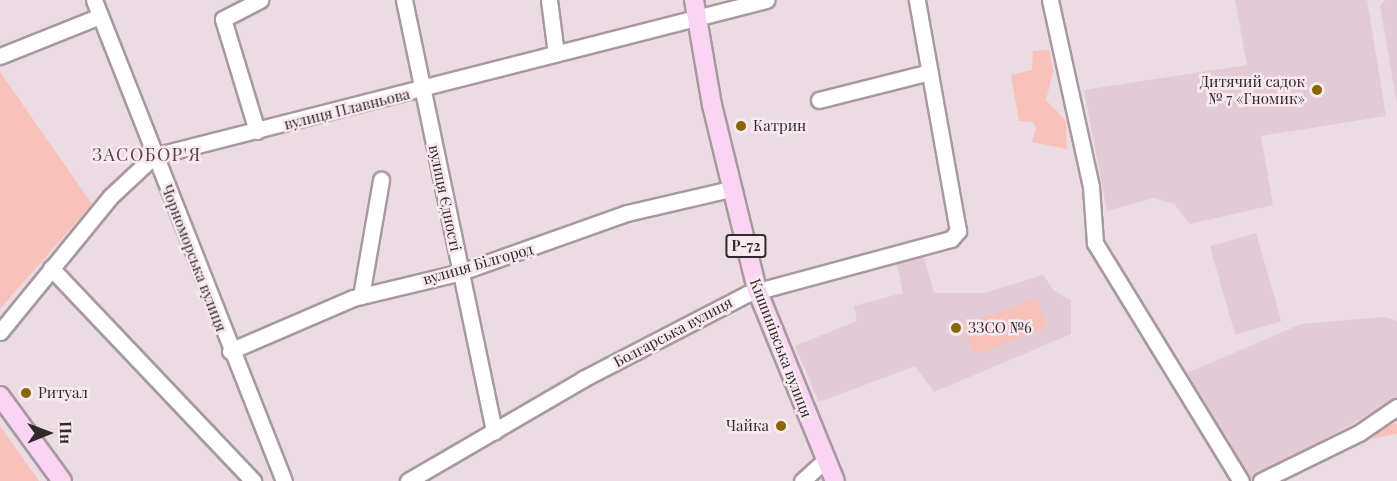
<!DOCTYPE html>
<html>
<head>
<meta charset="utf-8">
<style>
	body { margin:0 }
	#map { position:relative; width:1397px; height:481px; overflow:hidden; background:#ebdbe2; font-family:"Playfair Display",serif }
	div>[style] { position:absolute }
	[style*='--x'] { left:calc(var(--x)*1px); top:calc(var(--y)*1px); width:calc(var(--w)*1px); rotate:calc(var(--a)*1deg) }
	.built>* { inset:0; background:#e2cbd5; transform-origin:0 0 }
	.green>* { inset:0; background:#f8c1b9; transform-origin:0 0 }
	.roads { filter:drop-shadow(2px 0 #a7999f) drop-shadow(-2px 0 #a7999f) drop-shadow(0 2px #a7999f) drop-shadow(0 -2px #a7999f) }
	.minor>* { height:15px; margin:-7.5px; padding:0 7.5px; transform-origin:7.5px; border-radius:7.5px; background:#fff }
	.major>* { height:18px; margin:-9px; padding:0 9px; transform-origin:9px; border-radius:9px; background:#f9d4f3 }
	.dots>* { width:16px; height:16px; translate:-50% -50%; box-sizing:border-box; border:3px solid #f8e8ef; border-radius:50% }
	span { translate:-50% -50%; white-space:nowrap; text-align:center; line-height:1.15; -webkit-text-stroke:5px #f8e8ef; paint-order:stroke }
	.shield-label span { padding:2px 4px; background:#f8e8ef; border:2px solid; border-radius:4px; -webkit-text-stroke-width:0 }
	.shield-label { font-size:14px; color:#302a2c; font-weight:700 }
	.poi-label { font-size:15px; color:#302a2c }
	.right { translate:-100% -50%; text-align:right }
	.left { translate:0 -50%; text-align:left }
	.street-label { font-size:15px; color:#302a2c }
	.quarter-label { font-size:18px; color:#52464b; letter-spacing:1.5px }
	.north { position:absolute; left:18px; top:403px; width:60px; height:60px; -webkit-text-stroke:4px #f8e8ef; paint-order:stroke; rotate:89deg; font-size:16px; font-weight:700; line-height:24px; text-align:center; color:#302a2c }
	.north::after { content:''; display:block; margin:auto; width:21px; height:27px; background:#302a2c; clip-path:polygon(50% 0,100% 100%,50% 72%,0 100%) }
</style>
</head>
<body>
<div id="map">
	<div class="built">
		<i style="clip-path:polygon(1235px 0,1367px 0,1386px 116px,1261px 136px,1273px 205px,1190px 224px,1174px 204px,1154px 198px,1107px 211px,1084px 90px,1247px 65px)"></i>
		<i style="clip-path:polygon(1385px 0,1397px 0,1397px 104px,1380px 6px)"></i>
		<i style="left:1256px;top:233px;width:92px;height:48px;rotate:74deg"></i>
		<i style="clip-path:polygon(922px 252px,934px 293px,984px 293px,1043px 275px,1054px 291px,1071px 300px,1071px 334px,934px 392px,915px 366px,819px 402px,795px 346px,857px 321px,854px 306px,903px 293px,895px 257px)"></i>
		<i style="clip-path:polygon(1385px 317px,1397px 321px,1397px 399px,1249px 480px,1185px 374px,1301px 324px)"></i>
	</div>
	<div class="green">
		<i style="clip-path:polygon(1049px 50px,1053px 71px,1046px 100px,1066px 121px,1067px 149px,1032px 142px,1036px 128px,1033px 122px,1019px 121px,1011px 75px,1032px 70px,1033px 51px)"></i>
		<i style="clip-path:polygon(0 72px,92px 204px,0 309px)"></i>
		<i style="left:1036px;top:298px;width:31px;height:78px;rotate:69deg"></i>
		<i style="clip-path:polygon(1397px 423px,1397px 434px,1364px 440px,1363px 433px)"></i>
		<i style="clip-path:polygon(0 425px,2px 429px,39px 481px,0 481px)"></i>
	</div>
	<div class="roads">
		<div class="minor">
			<i style="--x:94;--y:0;--w:517;--a:68.45"></i>
			<i style="--x:404;--y:0;--w:441;--a:78.2"></i>
			<i style="--x:549;--y:0;--w:54;--a:82.6"></i>
			<i style="--x:1050;--y:0;--w:191;--a:77.6"></i>
			<i style="--x:1091;--y:187;--w:56;--a:85.9"></i>
			<i style="--x:1095;--y:243;--w:279;--a:58.5"></i>
			<i style="--x:0;--y:56;--w:108;--a:-21.8"></i>
			<i style="--x:819;--y:100;--w:114;--a:-14.2"></i>
			<i style="--x:257;--y:131;--w:117;--a:-106.9"></i>
			<i style="--x:223;--y:19;--w:42;--a:-27.2"></i>
			<i style="--x:51;--y:268;--w:294;--a:46.5"></i>
			<i style="--x:361;--y:296;--w:118;--a:-80.2"></i>
			<i style="--x:0;--y:332;--w:174;--a:-50.8"></i>
			<i style="--x:110;--y:197;--w:60;--a:-43"></i>
			<i style="--x:154;--y:156;--w:632;--a:-14.3"></i>
			<i style="--x:230;--y:351;--w:134;--a:-23.3"></i>
			<i style="--x:353;--y:298;--w:111;--a:-13.5"></i>
			<i style="--x:461;--y:272;--w:176;--a:-19.6"></i>
			<i style="--x:627;--y:213;--w:106;--a:-13.1"></i>
			<i style="--x:408;--y:481;--w:203;--a:-30.2"></i>
			<i style="--x:583;--y:379;--w:185;--a:-27.4"></i>
			<i style="--x:747;--y:294;--w:211;--a:-15.1"></i>
			<i style="--x:951;--y:239;--w:11;--a:-49"></i>
			<i style="--x:958;--y:231;--w:235;--a:-100.1"></i>
			<i style="--x:802;--y:481;--w:31;--a:-42"></i>
			<i style="--x:1261;--y:481;--w:109;--a:-26.1"></i>
			<i style="--x:1359;--y:433;--w:46;--a:-34.4"></i>
		</div>
		<div class="major">
			<i style="--x:694;--y:0;--w:107;--a:80.3"></i>
			<i style="--x:712;--y:105;--w:190;--a:76.3"></i>
			<i style="--x:757;--y:290;--w:206;--a:67.8"></i>
			<i style="--x:0;--y:396;--w:105;--a:53.9"></i>
		</div>
	</div>
	<div class="dots">
		<i style="left:1317px;top:90px;background:#8a6504"></i>
		<i style="left:741px;top:126px;background:#8a6504"></i>
		<i style="left:956px;top:328px;background:#8a6504"></i>
		<i style="left:26px;top:393px;background:#8a6504"></i>
		<i style="left:781px;top:426px;background:#8a6504"></i>
	</div>
	<div class="shield-label">
		<span style="left:746px;top:246px">Р-72</span>
	</div>
	<div class="poi-label">
		<span class="right" style="left:1305px;top:90px">Дитячий садок<br>№ 7 «Гномик»</span>
		<span class="left" style="left:753px;top:126px">Катрин</span>
		<span class="left" style="left:968px;top:328px">ЗЗСО №6</span>
		<span class="left" style="left:38px;top:393px">Ритуал</span>
		<span class="right" style="left:769px;top:426px">Чайка</span>
	</div>
	<div class="street-label">
		<span style="left:347px;top:109px;rotate:-14deg">вулиця Плавньова</span>
		<span style="left:445px;top:198px;rotate:78deg">вулиця Єдності</span>
		<span style="left:194px;top:258px;rotate:69deg">Чорноморська вулиця</span>
		<span style="left:478px;top:264px;rotate:-16deg">вулиця Білгород</span>
		<span style="left:673px;top:332px;rotate:-28deg">Болгарська вулиця</span>
		<span style="left:781px;top:348px;rotate:69deg">Кишинівська вулиця</span>
	</div>
	<div class="quarter-label">
		<span style="left:147px;top:154px">ЗАСОБОР'Я</span>
	</div>
	<div class="north">Пн</div>
</div>
</body>
</html>
